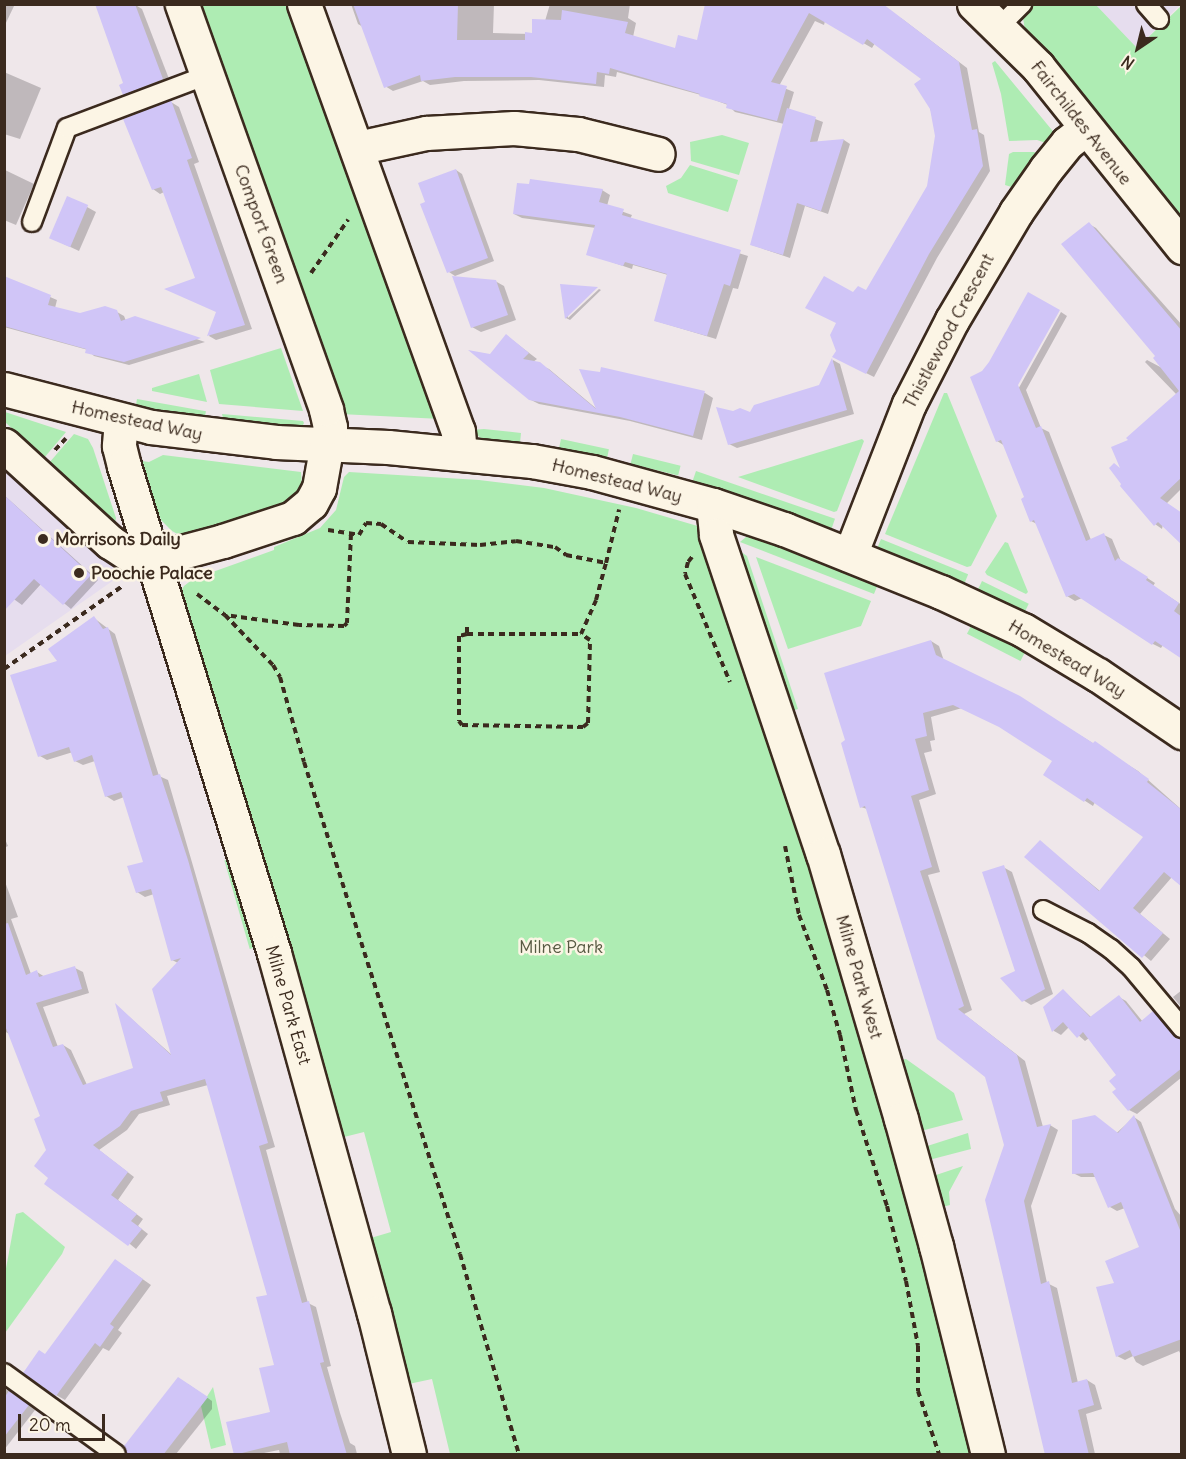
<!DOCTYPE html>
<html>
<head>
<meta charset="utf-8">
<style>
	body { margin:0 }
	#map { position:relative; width:1186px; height:1459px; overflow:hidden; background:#efe7ea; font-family:Delius,sans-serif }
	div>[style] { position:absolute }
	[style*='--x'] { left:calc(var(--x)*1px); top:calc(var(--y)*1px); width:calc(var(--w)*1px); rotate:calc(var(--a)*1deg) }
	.built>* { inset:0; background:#e6ddee }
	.green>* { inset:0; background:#aeecb3; transform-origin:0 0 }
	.shadow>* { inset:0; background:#0003 }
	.building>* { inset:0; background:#d0c5f7; transform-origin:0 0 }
	.path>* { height:4px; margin-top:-2px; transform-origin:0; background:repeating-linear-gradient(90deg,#3b2a1e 0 6px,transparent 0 10.5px) }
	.roads { filter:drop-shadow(2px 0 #3b2a1e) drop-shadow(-2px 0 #3b2a1e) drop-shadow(0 2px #3b2a1e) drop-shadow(0 -2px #3b2a1e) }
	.service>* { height:18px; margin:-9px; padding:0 9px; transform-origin:9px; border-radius:9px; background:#fcf5e5 }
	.minor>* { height:33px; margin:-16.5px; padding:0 16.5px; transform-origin:16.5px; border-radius:16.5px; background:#fcf5e5 }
	.dots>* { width:16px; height:16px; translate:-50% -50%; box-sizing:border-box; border:3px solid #fcf5e5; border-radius:50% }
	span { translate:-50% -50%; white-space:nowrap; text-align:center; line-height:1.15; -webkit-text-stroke:5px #fcf5e5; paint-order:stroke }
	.street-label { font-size:18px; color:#3b2a1e }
	.poi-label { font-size:18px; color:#3b2a1e; font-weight:700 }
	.left { translate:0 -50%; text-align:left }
	.park-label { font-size:18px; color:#585a43 }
	.frame { position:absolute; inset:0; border:6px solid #3b2a1e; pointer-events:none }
	.north { position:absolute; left:1108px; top:18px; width:60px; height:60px; -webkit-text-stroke:4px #fcf5e5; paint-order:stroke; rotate:215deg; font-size:16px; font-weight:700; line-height:24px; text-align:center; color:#3b2a1e }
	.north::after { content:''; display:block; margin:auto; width:21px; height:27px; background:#3b2a1e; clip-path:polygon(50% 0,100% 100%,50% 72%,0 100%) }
	.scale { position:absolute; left:18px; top:1414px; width:87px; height:27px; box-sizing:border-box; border:3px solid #3b2a1e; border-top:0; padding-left:8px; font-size:18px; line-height:21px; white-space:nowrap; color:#3b2a1e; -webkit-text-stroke:4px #fcf5e5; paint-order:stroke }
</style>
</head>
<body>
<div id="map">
	<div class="built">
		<i style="clip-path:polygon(1181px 4px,1137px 48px,1096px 5px)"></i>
		<i style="clip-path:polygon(4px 465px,112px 564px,134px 566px,5px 656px)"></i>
	</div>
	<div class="green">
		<i style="clip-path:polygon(191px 5px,293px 5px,441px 419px,340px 414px)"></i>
		<i style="clip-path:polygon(1034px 5px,1096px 5px,1137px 48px,1181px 6px,1181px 224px,1025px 30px,1023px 18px)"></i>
		<i style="clip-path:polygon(995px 61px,1056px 135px,1049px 144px,1037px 140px,1009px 141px,1001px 94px,992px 63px)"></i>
		<i style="clip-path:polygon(722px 135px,749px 143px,739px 175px,691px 161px,690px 142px)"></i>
		<i style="clip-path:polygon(1013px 152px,1034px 152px,1041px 155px,1018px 189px,1005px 185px,1009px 154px)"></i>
		<i style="clip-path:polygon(690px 165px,738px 180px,728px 212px,668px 193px,666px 186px,681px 178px)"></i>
		<i style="clip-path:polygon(281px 348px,303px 411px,219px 404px,210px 370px)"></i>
		<i style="clip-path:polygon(199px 374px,207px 402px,152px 391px,152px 388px)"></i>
		<i style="clip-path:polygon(944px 393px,947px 393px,997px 516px,971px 566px,967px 567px,885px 534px)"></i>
		<i style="left:137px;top:399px;width:70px;height:8px;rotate:10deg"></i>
		<i style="clip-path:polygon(5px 412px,66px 432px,44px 458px,5px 422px)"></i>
		<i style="clip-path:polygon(222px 414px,303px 421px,304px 423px,302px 427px,224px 423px)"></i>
		<i style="clip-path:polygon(484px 429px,521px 433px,520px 443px,482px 439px,471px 430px)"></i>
		<i style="clip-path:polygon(74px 434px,88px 439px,93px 448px,116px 518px,115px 523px,49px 463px)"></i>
		<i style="left:561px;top:439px;width:49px;height:10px;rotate:12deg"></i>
		<i style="clip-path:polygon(862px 439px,864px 441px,837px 511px,834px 512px,738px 477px)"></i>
		<i style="left:633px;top:454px;width:49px;height:10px;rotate:14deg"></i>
		<i style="clip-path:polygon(163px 455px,301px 472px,302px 487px,291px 503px,183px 537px,172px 531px,161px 520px,144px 473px,142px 461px,149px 462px)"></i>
		<i style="left:696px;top:471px;width:147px;height:10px;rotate:19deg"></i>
		<i style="clip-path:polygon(349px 472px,479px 480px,544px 488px,636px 508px,701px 527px,811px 853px,977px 1454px,450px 1454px,432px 1379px,404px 1385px,364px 1240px,391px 1232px,364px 1132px,336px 1139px,178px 596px,184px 586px,193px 579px,274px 550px,274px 547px,320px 528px,336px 510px,344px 477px)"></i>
		<i style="clip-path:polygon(746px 537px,756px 538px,800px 553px,878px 584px,874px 594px,740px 542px)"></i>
		<i style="left:881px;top:539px;width:94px;height:10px;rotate:22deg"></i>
		<i style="clip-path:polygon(1005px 542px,1008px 543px,1028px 592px,1026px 594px,987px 575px,985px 572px)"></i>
		<i style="clip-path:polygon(737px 549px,747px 556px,798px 709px,789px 712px)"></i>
		<i style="clip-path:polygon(756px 557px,871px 601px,861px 626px,788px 649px)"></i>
		<i style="left:982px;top:581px;width:52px;height:11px;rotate:26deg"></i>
		<i style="left:972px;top:624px;width:60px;height:11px;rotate:27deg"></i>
		<i style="left:233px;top:858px;width:92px;height:9px;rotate:74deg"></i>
		<i style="clip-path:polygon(906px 1059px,954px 1093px,963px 1120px,917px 1132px,896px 1061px)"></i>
		<i style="clip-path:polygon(968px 1133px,971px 1149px,925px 1161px,921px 1148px)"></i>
		<i style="clip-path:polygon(963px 1166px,949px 1192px,950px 1205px,938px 1208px,930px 1177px)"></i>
		<i style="clip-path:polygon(23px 1212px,65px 1247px,62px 1254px,5px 1333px,5px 1274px,16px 1214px)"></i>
		<i style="clip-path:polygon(213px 1387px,226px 1445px,211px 1449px,201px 1406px)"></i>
	</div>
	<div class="shadow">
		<i style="clip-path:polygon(4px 4px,15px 4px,4px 27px)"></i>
		<i style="clip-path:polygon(134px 4px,142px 9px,171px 84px,132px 98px,124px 94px)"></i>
		<i style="clip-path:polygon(351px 4px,494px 4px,493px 33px,533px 34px,545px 21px,550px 4px,630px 4px,628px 18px,636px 23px,633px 37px,676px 50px,698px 42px,707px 4px,901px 18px,967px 68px,979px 132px,984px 135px,990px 171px,937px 258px,874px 377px,842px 361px,853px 294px,867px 292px,929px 186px,937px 136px,923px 79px,875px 43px,872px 48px,825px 21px,824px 25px,815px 21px,779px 86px,794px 92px,789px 109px,823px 122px,817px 143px,844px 140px,850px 144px,828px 214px,805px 206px,790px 258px,752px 245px,784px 124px,735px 112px,728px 105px,701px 95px,617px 72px,616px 77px,605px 75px,604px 87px,539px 80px,464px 81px,430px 85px,423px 81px,393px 91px,385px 86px,363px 27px,358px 24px)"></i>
		<i style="clip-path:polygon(4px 72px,41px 88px,20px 139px,4px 134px)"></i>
		<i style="clip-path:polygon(171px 102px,179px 107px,199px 162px,194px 164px,252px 329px,216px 340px,209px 336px,218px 312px,197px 279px,164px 192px,160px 194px,153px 189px)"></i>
		<i style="clip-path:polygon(5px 170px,34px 184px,16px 225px,4px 220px)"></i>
		<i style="clip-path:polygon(456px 170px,462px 174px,494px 261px,455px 276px,449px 272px,427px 203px)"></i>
		<i style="clip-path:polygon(602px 190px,610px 195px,607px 206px,632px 215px,630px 219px,748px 256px,738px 289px,733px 288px,716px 339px,656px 321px,668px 275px,633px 265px,632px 269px,588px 254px,596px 228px,522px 218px,514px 214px)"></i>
		<i style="clip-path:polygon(87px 207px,96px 212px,79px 251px,51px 238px)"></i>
		<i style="clip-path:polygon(1089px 224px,1096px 228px,1182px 325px,1182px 488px,1167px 503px,1162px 529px,1155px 524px,1123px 470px,1130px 440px,1177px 395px,1145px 362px,1147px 360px,1164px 369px)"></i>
		<i style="clip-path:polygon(4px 277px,57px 300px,55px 308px,80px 314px,117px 312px,124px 316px,126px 321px,135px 318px,205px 342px,129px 365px,94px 356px,88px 350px,4px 327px)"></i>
		<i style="clip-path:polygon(495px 281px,504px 286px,516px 320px,481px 332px,472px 327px)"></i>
		<i style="clip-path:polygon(562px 286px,568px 318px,599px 289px,601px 290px,570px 320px,566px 318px)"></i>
		<i style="clip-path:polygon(1061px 312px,1067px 316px,1026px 390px,1041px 428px,1049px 432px,1091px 540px,1104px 535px,1112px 539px,1121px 561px,1155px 583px,1153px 586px,1182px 605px,1182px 658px,1163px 645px,1161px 648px,1153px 644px,1082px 598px,1075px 601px,1067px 596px,1037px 524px,1031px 521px,1026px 498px,1005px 446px,997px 441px,1013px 391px,1016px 393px)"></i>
		<i style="clip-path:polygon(507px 336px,537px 359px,533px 362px,549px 369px,598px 410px,705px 393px,713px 398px,702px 440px,630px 421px,539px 404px,529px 399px,490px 355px)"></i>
		<i style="clip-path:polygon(833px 360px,840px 364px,854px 414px,737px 448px,729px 444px,820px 386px)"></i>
		<i style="clip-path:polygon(4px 495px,98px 580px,71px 609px,41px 584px,22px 605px,4px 592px)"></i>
		<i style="clip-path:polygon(94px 618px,115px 634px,159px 776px,168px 780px,275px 1147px,266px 1150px,308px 1303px,316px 1307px,331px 1366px,327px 1367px,340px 1413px,350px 1443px,355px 1446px,357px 1454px,280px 1454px,279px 1450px,259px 1454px,236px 1454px,272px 1413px,275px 1366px,269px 1296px,208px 1085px,167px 1096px,170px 1105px,139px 1114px,127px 1130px,99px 1150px,134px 1177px,118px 1200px,143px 1219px,138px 1226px,148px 1234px,136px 1249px,50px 1178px,42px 1117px,11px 1035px,4px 1031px,4px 879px,18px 917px,11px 919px,31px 974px,37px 972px,45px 977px,75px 968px,83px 972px,89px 993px,43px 1007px,58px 1047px,63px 1045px,71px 1050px,87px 1085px,135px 1069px,117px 1006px,173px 1056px,178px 963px,172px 960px,154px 894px,145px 897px,137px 892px,145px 863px,124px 797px,114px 801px,106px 796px,95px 761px,83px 765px,75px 761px,73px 752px,47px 760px,40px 756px,59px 662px)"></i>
		<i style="clip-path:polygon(931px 641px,939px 646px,944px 661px,1018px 697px,1138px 771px,1182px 810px,1182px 885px,1172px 877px,1140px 914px,1170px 939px,1151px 961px,1027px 857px,1040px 842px,1100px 891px,1145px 837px,1095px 802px,1093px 806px,1045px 775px,1055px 761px,1005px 729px,962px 708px,931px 717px,935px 740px,930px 741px,932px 751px,924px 753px,936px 794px,919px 800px,940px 872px,928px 875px,972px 1010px,964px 1014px,1025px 1061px,1043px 1127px,1050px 1125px,1058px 1130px,1031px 1206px,1047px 1283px,1057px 1288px,1078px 1383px,1087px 1380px,1095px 1385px,1102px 1409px,1086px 1414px,1095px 1454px,1046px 1454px,1005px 1145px,986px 1076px,867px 809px,861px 807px)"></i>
		<i style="clip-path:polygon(4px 837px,8px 846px,4px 848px)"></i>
		<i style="clip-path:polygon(1003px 867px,1012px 872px,1053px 994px,1031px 1005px,1023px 1000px,1016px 972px)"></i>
		<i style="clip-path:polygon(1063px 990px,1092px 1018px,1119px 997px,1126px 1001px,1143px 1022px,1153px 1013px,1161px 1017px,1182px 1040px,1182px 1077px,1137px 1114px,1129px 1110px,1118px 1089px,1118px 1075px,1089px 1038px,1085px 1041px,1069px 1027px,1061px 1035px,1054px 1031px,1045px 1008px)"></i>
		<i style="clip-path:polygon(1182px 990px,1182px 1008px,1173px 997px)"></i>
		<i style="clip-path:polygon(1134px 1117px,1141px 1122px,1175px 1209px,1182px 1217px,1182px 1357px,1179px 1351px,1143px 1366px,1136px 1362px,1133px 1356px,1125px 1360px,1117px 1356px,1116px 1284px,1141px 1248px,1125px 1208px,1117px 1211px,1110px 1207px,1097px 1177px,1081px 1177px,1073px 1173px)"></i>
		<i style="clip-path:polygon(124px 1266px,151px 1285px,118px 1330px,122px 1333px,109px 1351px,103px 1348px,65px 1400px,56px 1395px)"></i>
		<i style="clip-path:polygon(188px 1384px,212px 1401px,212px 1409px,176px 1454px,133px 1454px)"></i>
		<i style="clip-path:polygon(4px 1388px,35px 1410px,4px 1450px)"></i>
	</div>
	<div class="building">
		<i style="clip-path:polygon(95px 4px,135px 4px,163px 79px,123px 95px,119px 85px,123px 83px)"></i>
		<i style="clip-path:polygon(353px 4px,458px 4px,457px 40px,525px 40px,525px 32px,532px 33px,532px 19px,561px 20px,562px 10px,628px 22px,625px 33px,675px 48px,678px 35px,697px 40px,705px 4px,883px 4px,959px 62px,972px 130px,977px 129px,983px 166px,929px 254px,866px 374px,832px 357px,836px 351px,830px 335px,836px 323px,805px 308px,824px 276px,853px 292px,858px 286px,866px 290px,927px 186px,935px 136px,930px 109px,914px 84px,921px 79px,867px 39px,863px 45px,809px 13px,771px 82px,787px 86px,777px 121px,726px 108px,727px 104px,699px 96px,700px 94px,610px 68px,609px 74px,597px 72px,596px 84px,531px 77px,455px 77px,421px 81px,420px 75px,384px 88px)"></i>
		<i style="clip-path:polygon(171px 100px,192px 158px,187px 160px,245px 325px,207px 336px,216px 312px,164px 289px,195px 278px,161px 187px,152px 190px,123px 119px)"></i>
		<i style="clip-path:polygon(787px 108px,816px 117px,810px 142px,844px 139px,821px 211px,797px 203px,783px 255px,750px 245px)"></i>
		<i style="clip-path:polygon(456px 169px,488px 258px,447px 273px,420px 204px,425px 202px,418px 183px)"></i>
		<i style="clip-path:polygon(530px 179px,603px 189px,599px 202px,624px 209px,622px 215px,741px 250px,730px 286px,724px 284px,707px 336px,654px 321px,667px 274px,625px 262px,623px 266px,586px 255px,595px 225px,513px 214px,517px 183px,529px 184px)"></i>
		<i style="left:67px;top:196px;width:23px;height:46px;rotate:23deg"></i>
		<i style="clip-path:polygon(1089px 222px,1182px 331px,1182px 477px,1160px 498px,1182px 513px,1182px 545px,1158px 522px,1154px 526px,1120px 486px,1121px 484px,1109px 468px,1114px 463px,1120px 468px,1111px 447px,1128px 440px,1126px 438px,1179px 391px,1153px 358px,1155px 356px,1061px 244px)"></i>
		<i style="clip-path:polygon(4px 276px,51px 295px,48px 305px,80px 313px,105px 306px,117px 310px,121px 321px,135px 316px,201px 338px,124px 362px,85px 353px,86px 349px,4px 326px)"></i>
		<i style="clip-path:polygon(452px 276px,496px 280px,508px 315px,471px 328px)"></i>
		<i style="clip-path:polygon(560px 284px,598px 287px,565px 319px)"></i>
		<i style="clip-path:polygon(1028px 292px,1060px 310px,1018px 385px,1024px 399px,1036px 428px,1041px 426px,1086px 541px,1104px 533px,1115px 561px,1118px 558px,1148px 577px,1146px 580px,1179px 603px,1174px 611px,1182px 617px,1182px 659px,1155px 641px,1152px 645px,1074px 594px,1066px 597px,1034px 520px,1030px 522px,1021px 499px,1024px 497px,1001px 440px,996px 442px,970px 377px,982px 371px,989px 362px)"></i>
		<i style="clip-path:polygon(506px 334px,529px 353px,523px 359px,540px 362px,596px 409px,579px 369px,600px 372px,601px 367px,705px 391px,693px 436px,620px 417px,529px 400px,468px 350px,490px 354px)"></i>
		<i style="clip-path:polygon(832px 358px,847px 410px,728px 445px,716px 407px,733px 411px,740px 408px,750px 412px,754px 405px,819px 385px)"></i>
		<i style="clip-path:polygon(4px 495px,91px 575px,63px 605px,34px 579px,4px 611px)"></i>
		<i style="clip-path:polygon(94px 616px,103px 629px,108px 627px,153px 776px,160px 774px,188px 860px,268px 1143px,259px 1146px,302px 1303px,309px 1301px,324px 1362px,320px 1363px,347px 1455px,290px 1455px,287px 1442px,234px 1455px,226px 1422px,270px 1412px,259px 1368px,274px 1365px,256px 1297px,267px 1295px,205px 1079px,160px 1092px,163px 1101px,131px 1111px,120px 1126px,93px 1145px,128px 1172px,111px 1195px,137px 1214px,131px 1221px,142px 1229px,128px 1246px,44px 1184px,48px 1178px,34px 1166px,46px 1150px,34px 1119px,40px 1116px,4px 1023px,4px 924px,8px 923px,26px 975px,37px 970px,39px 977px,75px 966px,82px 989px,36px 1003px,53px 1047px,63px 1044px,83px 1085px,133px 1068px,115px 1003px,171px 1055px,152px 989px,181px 958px,171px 961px,151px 889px,136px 893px,127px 866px,143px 862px,121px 792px,105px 797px,92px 755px,74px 762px,69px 747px,38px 757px,10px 675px,57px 661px,48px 649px)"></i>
		<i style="clip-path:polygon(931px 640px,936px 655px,1020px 696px,1093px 743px,1095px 741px,1149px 779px,1147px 782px,1182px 810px,1182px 887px,1164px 872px,1133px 908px,1163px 933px,1142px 958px,1024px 857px,1040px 840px,1099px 891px,1143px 837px,1087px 798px,1084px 802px,1043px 775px,1052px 761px,999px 727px,953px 705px,923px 713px,927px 736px,915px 739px,929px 790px,911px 796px,932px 867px,920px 871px,964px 1006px,958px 1009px,1017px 1055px,1037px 1127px,1051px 1124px,1024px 1201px,1041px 1284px,1049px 1281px,1072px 1383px,1087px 1379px,1094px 1405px,1078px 1410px,1089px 1455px,1045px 1455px,985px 1200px,1004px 1145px,994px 1109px,985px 1077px,937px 1039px,865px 806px,860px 808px,841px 743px,845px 740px,824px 673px)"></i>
		<i style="clip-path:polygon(1004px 865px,1045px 989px,1022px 1002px,1000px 978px,1015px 971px,982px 872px)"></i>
		<i style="clip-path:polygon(1063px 989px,1090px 1017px,1119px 995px,1140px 1022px,1153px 1011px,1173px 1035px,1182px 1039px,1182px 1068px,1128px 1111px,1112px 1092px,1116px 1089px,1109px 1081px,1116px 1075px,1083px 1032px,1077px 1038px,1063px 1022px,1052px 1032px,1043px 1007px)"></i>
		<i style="clip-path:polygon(1095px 1115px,1118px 1133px,1134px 1115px,1182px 1235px,1182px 1339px,1133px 1357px,1130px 1350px,1116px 1357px,1096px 1287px,1114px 1283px,1105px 1261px,1139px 1247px,1121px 1202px,1108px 1208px,1093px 1173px,1072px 1174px,1072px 1120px)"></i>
		<i style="clip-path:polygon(115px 1259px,143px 1279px,110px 1324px,114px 1327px,100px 1347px,95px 1343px,56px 1396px,23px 1373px,39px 1350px,45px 1354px)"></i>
		<i style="clip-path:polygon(178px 1377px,208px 1397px,163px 1455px,127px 1455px,124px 1446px)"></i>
		<i style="clip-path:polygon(9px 1391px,29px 1405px,4px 1437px,4px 1398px)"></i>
	</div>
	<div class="path">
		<i style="--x:311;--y:273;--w:65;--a:-55.1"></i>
		<i style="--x:55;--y:450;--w:16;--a:-47"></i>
		<i style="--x:328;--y:530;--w:31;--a:9"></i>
		<i style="--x:359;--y:535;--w:14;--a:-60"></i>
		<i style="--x:366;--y:523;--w:15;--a:4"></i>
		<i style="--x:381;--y:524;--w:32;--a:34"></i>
		<i style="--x:408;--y:542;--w:72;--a:2.4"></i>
		<i style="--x:480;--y:545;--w:36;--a:-6"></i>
		<i style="--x:516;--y:541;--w:39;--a:9"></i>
		<i style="--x:555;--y:547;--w:14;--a:36"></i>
		<i style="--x:566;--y:555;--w:41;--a:11.3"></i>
		<i style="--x:606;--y:563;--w:55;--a:-76.2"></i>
		<i style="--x:351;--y:534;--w:89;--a:92.6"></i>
		<i style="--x:347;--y:623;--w:4;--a:135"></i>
		<i style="--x:344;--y:626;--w:45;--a:-178.7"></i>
		<i style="--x:299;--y:625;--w:75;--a:-172.3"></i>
		<i style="--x:225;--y:615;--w:69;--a:46.2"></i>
		<i style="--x:273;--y:665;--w:14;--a:60"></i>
		<i style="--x:280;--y:677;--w:88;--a:74.2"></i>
		<i style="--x:304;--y:762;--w:516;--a:72.41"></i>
		<i style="--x:460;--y:1254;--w:209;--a:73.6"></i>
		<i style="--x:692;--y:557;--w:6;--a:129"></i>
		<i style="--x:688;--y:562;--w:12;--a:104"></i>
		<i style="--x:685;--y:574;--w:117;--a:67.4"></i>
		<i style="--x:197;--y:594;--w:35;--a:37"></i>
		<i style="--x:467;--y:627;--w:7;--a:90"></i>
		<i style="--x:467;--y:634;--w:114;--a:0"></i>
		<i style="--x:581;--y:634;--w:37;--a:-66"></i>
		<i style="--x:596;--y:600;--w:38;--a:-75"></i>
		<i style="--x:467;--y:634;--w:8;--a:166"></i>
		<i style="--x:459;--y:636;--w:85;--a:90"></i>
		<i style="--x:459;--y:721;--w:5;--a:53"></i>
		<i style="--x:462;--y:725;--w:121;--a:0.9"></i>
		<i style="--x:583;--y:727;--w:6;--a:-39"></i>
		<i style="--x:588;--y:723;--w:83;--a:-88.6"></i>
		<i style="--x:590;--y:640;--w:11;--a:-146"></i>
		<i style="--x:4;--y:669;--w:146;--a:-35"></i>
		<i style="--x:785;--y:846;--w:70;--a:78.5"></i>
		<i style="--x:799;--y:915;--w:80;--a:69.5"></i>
		<i style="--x:827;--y:990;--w:47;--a:73.9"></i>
		<i style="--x:840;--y:1035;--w:77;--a:78"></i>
		<i style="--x:856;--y:1110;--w:101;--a:72.1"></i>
		<i style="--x:887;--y:1206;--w:77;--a:75.8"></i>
		<i style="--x:906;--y:1281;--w:66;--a:79.5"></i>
		<i style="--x:918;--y:1346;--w:45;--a:90"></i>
		<i style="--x:918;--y:1391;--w:66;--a:71.6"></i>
	</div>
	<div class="roads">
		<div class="service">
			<i style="--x:1146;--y:4;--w:20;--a:49"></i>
			<i style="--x:999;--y:27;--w:33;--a:-45"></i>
			<i style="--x:32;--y:222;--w:100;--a:-69.6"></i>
			<i style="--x:67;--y:128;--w:150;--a:-20.7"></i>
			<i style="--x:1043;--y:910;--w:51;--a:27.1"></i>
			<i style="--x:1088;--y:933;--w:28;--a:35"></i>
			<i style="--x:1111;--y:949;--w:27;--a:42"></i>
			<i style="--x:1131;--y:967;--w:80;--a:50.1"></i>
			<i style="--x:4;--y:1373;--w:138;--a:35.9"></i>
		</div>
		<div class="minor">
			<i style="--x:304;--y:4;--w:454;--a:70.2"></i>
			<i style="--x:458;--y:431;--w:22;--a:85"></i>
			<i style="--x:974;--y:4;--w:90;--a:44.5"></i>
			<i style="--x:1038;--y:67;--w:231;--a:51.3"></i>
			<i style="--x:357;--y:148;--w:71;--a:-12.3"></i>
			<i style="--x:426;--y:133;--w:88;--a:-3.3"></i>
			<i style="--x:514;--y:128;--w:64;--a:5.4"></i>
			<i style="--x:578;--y:134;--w:82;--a:14"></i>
			<i style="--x:4;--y:389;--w:152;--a:14.5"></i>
			<i style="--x:151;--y:427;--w:126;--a:6.8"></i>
			<i style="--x:276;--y:442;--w:112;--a:2.6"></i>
			<i style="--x:388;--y:447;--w:145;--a:5.6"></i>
			<i style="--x:532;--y:461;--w:61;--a:10.4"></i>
			<i style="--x:592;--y:472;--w:125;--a:15.3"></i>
			<i style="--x:713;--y:505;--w:75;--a:18.7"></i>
			<i style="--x:784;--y:529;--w:169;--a:21.9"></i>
			<i style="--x:941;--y:592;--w:90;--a:24.9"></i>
			<i style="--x:1023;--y:630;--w:87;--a:31"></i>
			<i style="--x:1098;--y:675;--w:102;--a:34.2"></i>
			<i style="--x:121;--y:421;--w:25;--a:95"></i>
			<i style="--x:119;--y:446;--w:21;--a:76"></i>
			<i style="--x:124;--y:466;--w:510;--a:72.88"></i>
			<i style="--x:274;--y:953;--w:374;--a:74.5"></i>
			<i style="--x:374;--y:1313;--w:145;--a:76.1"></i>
			<i style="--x:4;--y:445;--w:144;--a:42.5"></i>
			<i style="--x:110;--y:542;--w:24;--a:33"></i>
			<i style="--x:130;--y:555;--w:23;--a:13"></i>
			<i style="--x:152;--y:560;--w:73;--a:-15"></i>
			<i style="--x:223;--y:541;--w:74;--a:-18.2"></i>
			<i style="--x:293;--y:518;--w:23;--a:-40"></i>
			<i style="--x:311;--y:503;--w:17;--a:-62"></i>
			<i style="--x:319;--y:488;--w:62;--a:-79.8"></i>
			<i style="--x:330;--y:427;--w:18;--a:-103"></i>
			<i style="--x:326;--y:409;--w:430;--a:-109.6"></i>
			<i style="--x:713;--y:505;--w:30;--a:84"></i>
			<i style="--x:716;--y:535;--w:336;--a:71.5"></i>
			<i style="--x:823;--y:854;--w:276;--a:73.6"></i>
			<i style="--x:901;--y:1119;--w:132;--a:74.6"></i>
			<i style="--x:936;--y:1246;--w:214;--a:76"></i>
			<i style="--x:850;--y:555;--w:162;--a:-68.7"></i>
			<i style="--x:909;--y:404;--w:94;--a:-62.9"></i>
			<i style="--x:952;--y:320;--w:126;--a:-59.3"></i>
			<i style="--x:1016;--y:212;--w:52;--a:-55.1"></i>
			<i style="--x:1046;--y:169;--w:33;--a:-51"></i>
			<i style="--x:1067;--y:143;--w:24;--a:-38"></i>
		</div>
	</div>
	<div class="dots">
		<i style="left:43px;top:539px;background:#3b2a1e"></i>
		<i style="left:79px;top:573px;background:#3b2a1e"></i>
	</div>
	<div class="street-label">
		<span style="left:1081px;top:123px;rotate:52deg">Fairchildes Avenue</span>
		<span style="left:261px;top:224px;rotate:70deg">Comport Green</span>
		<span style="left:949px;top:331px;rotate:-62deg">Thistlewood Crescent</span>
		<span style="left:137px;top:421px;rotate:12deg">Homestead Way</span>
		<span style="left:617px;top:481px;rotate:14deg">Homestead Way</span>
		<span style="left:1067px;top:659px;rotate:31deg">Homestead Way</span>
		<span style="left:859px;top:977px;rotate:74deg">Milne Park West</span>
		<span style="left:288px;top:1005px;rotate:74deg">Milne Park East</span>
	</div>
	<div class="poi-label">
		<span class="left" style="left:55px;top:539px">Morrisons Daily</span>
		<span class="left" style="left:91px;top:573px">Poochie Palace</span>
	</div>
	<div class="park-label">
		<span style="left:561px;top:947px">Milne Park</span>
	</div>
	<div class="frame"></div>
	<div class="north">N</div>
	<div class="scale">20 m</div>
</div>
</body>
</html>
